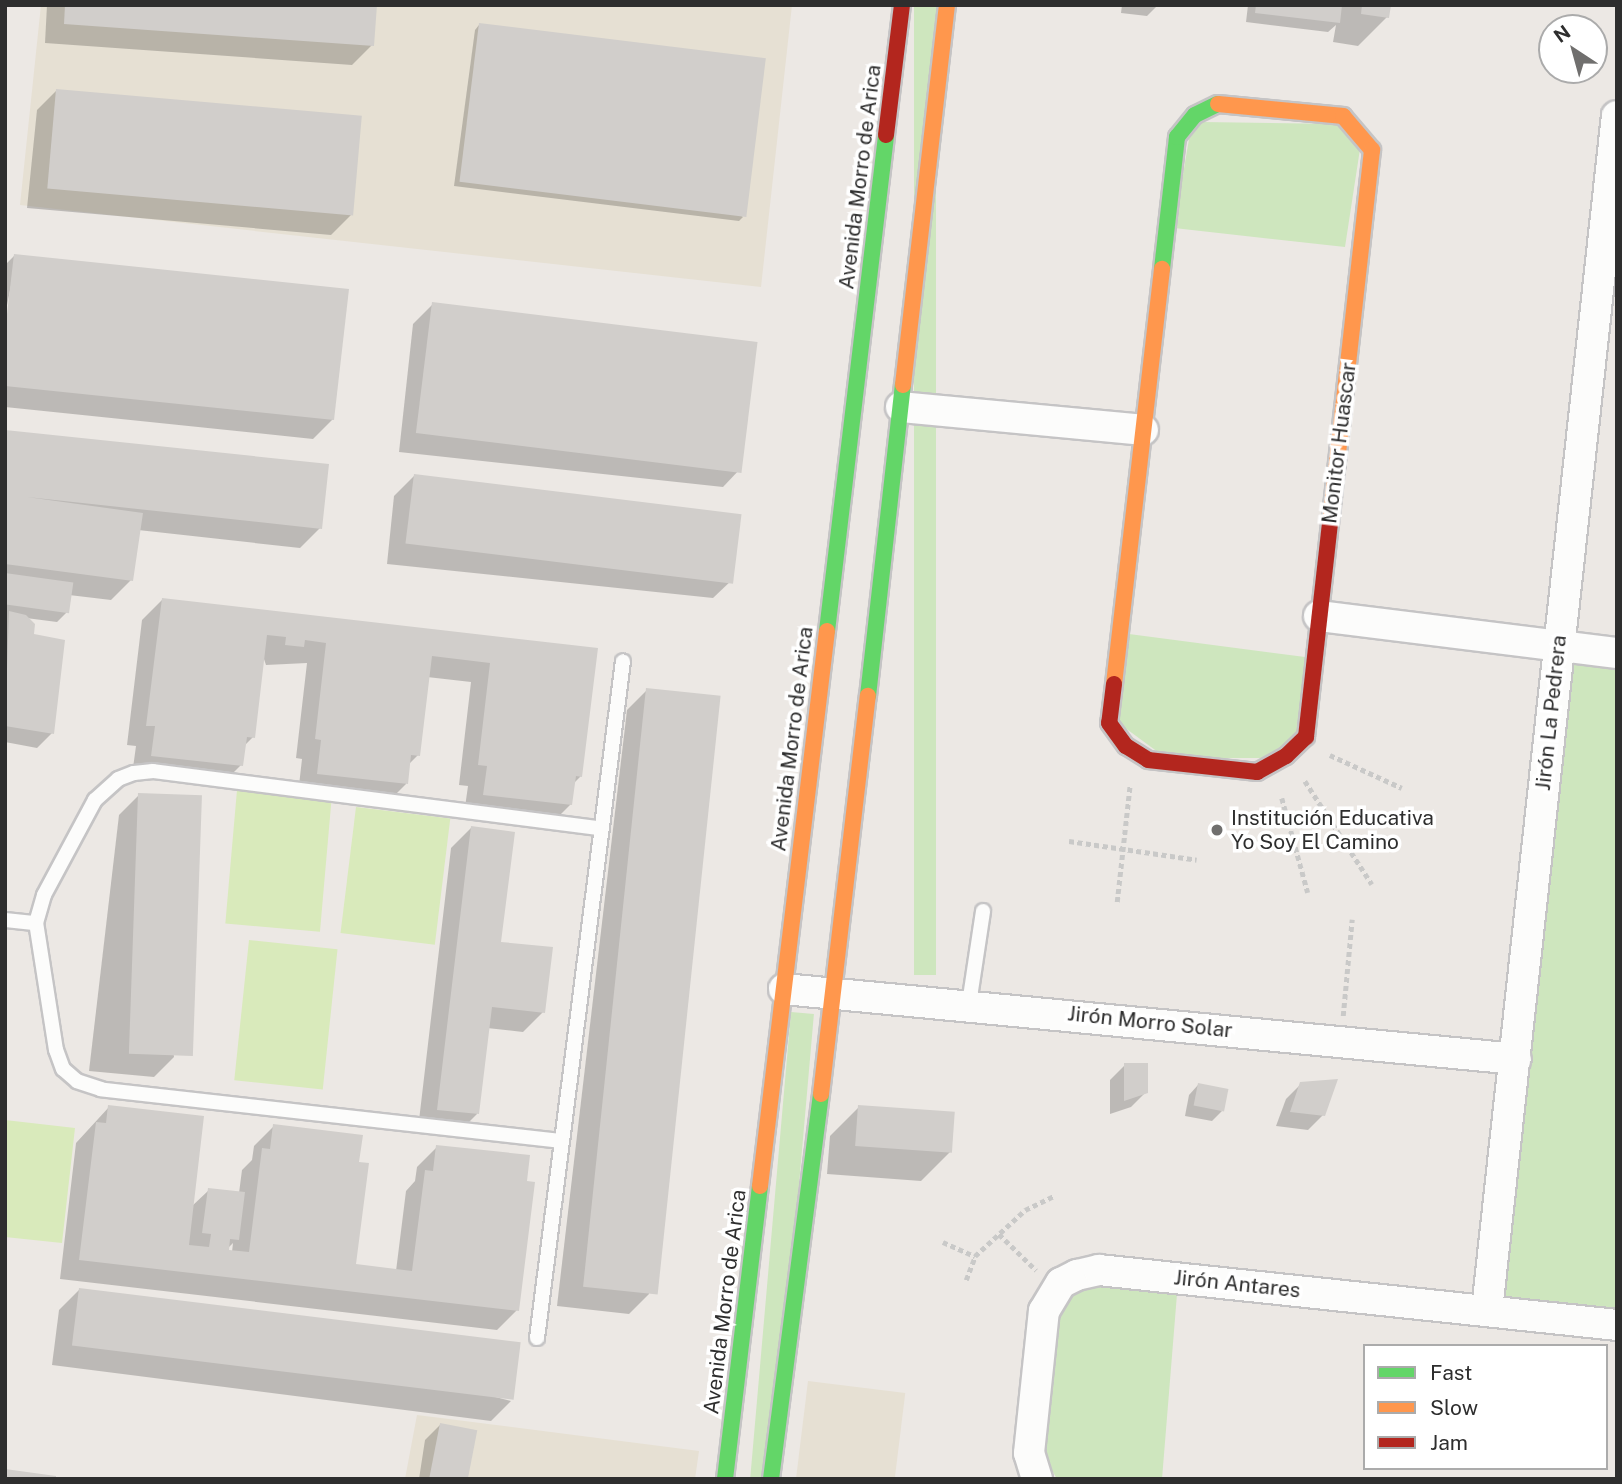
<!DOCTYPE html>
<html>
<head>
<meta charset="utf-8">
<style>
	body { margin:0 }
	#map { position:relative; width:1622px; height:1484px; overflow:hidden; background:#ece8e4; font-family:"Public Sans",sans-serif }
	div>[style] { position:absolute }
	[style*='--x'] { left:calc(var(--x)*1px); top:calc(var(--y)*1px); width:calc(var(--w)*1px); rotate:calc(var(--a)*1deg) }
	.education>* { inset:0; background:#e6e0d3; transform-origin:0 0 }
	.green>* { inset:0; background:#cee6be; transform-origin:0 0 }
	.pitch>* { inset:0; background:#d9eabb; transform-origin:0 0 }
	.shadow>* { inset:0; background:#0003 }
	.building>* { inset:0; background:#d1cecb; transform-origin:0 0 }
	.path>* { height:4.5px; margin-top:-2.25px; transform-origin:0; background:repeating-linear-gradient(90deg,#c9c9c8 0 5px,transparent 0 8.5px) }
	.roads { filter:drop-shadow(2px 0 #c5c4c5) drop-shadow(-2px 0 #c5c4c5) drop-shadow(0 2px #c5c4c5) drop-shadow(0 -2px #c5c4c5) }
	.lane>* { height:14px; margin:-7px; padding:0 7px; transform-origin:7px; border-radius:7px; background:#fcfcfb }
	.street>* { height:30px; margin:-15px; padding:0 15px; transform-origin:15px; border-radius:15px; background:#fcfcfb }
	.fast>* { height:16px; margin:-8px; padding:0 8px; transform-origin:8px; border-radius:8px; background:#63d668 }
	.slow>* { height:16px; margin:-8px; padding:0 8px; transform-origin:8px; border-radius:8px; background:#ff974d }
	.jam>* { height:16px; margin:-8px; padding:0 8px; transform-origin:8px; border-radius:8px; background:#b3261e }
	.dots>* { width:19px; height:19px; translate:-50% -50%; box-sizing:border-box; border:4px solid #fff; border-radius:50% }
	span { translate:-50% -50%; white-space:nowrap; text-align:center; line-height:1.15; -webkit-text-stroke:7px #fff; paint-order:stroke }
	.street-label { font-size:21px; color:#2e2e2e }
	.poi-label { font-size:21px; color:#2e2e2e }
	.left { translate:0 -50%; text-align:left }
	.frame { position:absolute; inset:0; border:7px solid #2e2e2e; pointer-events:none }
	.legend { position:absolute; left:1363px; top:1344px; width:245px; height:126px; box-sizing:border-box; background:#fff; border:2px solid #ababab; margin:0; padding:9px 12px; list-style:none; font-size:21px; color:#2e2e2e }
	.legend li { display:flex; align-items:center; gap:14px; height:35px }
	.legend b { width:35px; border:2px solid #ababab }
	.north { position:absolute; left:1538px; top:14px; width:70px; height:70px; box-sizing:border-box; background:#fff; border:2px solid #ababab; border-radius:50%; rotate:324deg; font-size:19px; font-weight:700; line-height:28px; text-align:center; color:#2e2e2e }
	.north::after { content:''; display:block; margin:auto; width:24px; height:32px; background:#706f6e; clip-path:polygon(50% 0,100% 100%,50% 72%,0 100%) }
</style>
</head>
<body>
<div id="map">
	<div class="education">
		<i style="clip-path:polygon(41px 5px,792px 5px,761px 287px,20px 205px)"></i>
		<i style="left:808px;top:1381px;width:98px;height:99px;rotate:7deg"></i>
		<i style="clip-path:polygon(417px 1415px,699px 1451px,695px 1479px,405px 1479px)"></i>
	</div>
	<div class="green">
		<i style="left:914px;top:5px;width:22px;height:970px"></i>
		<i style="clip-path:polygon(1202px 122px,1338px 124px,1360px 149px,1345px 247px,1174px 228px,1189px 139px)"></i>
		<i style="clip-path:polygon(1129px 634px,1305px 657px,1299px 733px,1275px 758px,1166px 758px,1117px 722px)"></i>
		<i style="clip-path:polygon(1572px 661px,1617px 666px,1617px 1315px,1511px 1303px,1497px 1292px)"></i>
		<i style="left:791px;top:1012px;width:23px;height:471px;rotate:5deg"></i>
		<i style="clip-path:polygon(1092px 1286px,1177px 1294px,1162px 1479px,1057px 1479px,1043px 1455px,1059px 1316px,1067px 1299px)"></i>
	</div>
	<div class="pitch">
		<i style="left:237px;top:790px;width:95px;height:134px;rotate:5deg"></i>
		<i style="left:356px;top:807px;width:95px;height:127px;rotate:7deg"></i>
		<i style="left:249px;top:940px;width:89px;height:141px;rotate:6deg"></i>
		<i style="clip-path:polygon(5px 1120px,75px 1128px,62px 1243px,5px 1237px)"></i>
	</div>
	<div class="shadow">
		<i style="clip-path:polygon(47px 5px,375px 5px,372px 45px,352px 65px,45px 43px)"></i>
		<i style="clip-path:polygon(1122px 5px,1158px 5px,1147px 16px,1121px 13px)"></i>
		<i style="clip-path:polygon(1248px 5px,1389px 5px,1387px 17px,1358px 46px,1333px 42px,1336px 25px,1328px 32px,1246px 22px)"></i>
		<i style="clip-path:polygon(479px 25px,743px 217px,739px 221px,454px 186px,475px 30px)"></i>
		<i style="clip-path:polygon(56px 91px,351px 215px,331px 235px,27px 208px,37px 110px)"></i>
		<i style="clip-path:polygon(14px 256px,333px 419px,313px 439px,5px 407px,5px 347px,13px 276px,5px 315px,5px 265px)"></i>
		<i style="clip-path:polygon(433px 304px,742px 467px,723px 487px,399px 452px,413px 324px)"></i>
		<i style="clip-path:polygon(5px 432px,320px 528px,300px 548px,138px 530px,131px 580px,111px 600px,69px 595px,67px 612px,57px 622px,26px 618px,52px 733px,37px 748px,5px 742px)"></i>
		<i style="clip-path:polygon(414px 476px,733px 579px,713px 598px,387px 564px,394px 496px)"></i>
		<i style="clip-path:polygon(162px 600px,596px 650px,581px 776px,573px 784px,571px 804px,551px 824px,464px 814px,468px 786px,459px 785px,471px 682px,427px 677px,418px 755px,408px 765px,406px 784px,386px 804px,298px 794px,302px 759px,296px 758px,307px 663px,266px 665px,263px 656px,253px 737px,244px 746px,241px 765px,221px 785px,132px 775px,136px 746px,127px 745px,142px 620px)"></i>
		<i style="clip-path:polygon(647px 690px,649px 1294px,629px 1314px,557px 1306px,627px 710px)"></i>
		<i style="clip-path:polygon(139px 795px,174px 1057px,154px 1077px,89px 1071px,119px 815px)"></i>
		<i style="clip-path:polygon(471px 828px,499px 943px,543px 1012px,523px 1032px,487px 1028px,477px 1114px,457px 1134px,418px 1129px,451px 848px)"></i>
		<i style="clip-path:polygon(1125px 1065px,1146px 1092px,1131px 1107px,1110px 1114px,1110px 1080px)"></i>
		<i style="clip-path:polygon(1301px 1084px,1323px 1115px,1308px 1130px,1276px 1126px,1286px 1099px)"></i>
		<i style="clip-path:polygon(1198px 1085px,1222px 1111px,1212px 1121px,1185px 1116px,1189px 1095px)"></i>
		<i style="clip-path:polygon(evenodd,109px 1107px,191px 1207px,209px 1190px,239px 1193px,242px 1170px,252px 1160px,254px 1146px,274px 1126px,357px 1164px,354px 1266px,396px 1271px,406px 1191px,415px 1181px,417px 1167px,437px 1147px,517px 1310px,497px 1330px,60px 1279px,76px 1143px,109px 1107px,233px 1243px,232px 1252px,227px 1251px,227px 1249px,233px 1243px)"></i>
		<i style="clip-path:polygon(859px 1107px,950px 1152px,921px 1181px,827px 1174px,830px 1136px)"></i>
		<i style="clip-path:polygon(79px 1290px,511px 1401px,491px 1421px,52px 1365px,59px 1310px)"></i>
		<i style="clip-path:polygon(440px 1425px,467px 1479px,419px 1479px,425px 1440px)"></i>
	</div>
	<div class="building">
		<i style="clip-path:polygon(65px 5px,377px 5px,374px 46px,64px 24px)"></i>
		<i style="clip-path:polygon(1256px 5px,1342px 5px,1340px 23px,1255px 13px)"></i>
		<i style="clip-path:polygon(1362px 5px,1391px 5px,1389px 18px,1361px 14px)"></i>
		<i style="left:479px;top:23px;width:289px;height:160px;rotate:7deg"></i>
		<i style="left:56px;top:89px;width:307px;height:100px;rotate:5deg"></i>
		<i style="clip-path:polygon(14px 254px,349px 289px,334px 420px,5px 386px,5px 331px)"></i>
		<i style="left:432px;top:302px;width:328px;height:132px;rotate:7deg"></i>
		<i style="clip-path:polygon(5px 430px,329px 464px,322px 529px,27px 497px,143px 513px,133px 581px,5px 564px)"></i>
		<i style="left:414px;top:474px;width:330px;height:70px;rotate:7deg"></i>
		<i style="left:5px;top:573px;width:69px;height:31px;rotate:8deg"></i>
		<i style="clip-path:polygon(162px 598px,598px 648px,582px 777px,576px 776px,572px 805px,483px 795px,487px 766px,478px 765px,490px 663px,432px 656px,420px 756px,411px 755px,408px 784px,317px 774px,321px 740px,315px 739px,326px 643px,305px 640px,304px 647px,285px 645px,286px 637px,267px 635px,255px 738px,247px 737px,243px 766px,151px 756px,155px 726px,146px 726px)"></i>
		<i style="clip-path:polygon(9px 611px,26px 615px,35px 624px,34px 634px,65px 640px,54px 734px,5px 726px)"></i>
		<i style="left:646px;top:688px;width:75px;height:602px;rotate:6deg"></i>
		<i style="left:138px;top:793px;width:64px;height:261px;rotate:2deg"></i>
		<i style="clip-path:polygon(471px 826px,515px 832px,501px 942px,553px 947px,545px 1013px,492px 1007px,479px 1114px,437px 1110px)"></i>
		<i style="clip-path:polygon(1124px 1063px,1148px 1063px,1148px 1093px,1124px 1101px)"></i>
		<i style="clip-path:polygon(1338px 1079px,1325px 1116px,1290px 1112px,1300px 1082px)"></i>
		<i style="left:1198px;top:1083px;width:31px;height:23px;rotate:11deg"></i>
		<i style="clip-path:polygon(108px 1105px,204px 1116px,189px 1245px,209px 1247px,211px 1234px,202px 1233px,208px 1188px,245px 1192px,239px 1240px,230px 1239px,229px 1250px,249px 1252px,262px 1148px,270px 1149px,273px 1124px,363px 1135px,359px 1162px,369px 1163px,356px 1264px,412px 1271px,425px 1170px,433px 1171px,436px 1145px,530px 1155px,527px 1181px,535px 1182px,519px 1311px,79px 1260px,96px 1122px,106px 1123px)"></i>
		<i style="left:858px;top:1105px;width:97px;height:41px;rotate:4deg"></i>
		<i style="left:79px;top:1288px;width:445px;height:58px;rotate:7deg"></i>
		<i style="left:440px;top:1423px;width:38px;height:57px;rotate:11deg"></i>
		<i style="clip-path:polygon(5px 1469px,56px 1476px,56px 1479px,5px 1479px)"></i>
	</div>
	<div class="path">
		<i style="--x:1330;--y:755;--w:79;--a:24.6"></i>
		<i style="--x:1305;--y:781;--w:123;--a:57"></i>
		<i style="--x:1282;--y:798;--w:98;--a:74.7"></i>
		<i style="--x:1069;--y:841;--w:129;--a:8.4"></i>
		<i style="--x:1117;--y:902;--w:118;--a:-83.7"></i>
		<i style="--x:1343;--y:1016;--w:97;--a:-84.7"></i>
		<i style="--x:999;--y:1234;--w:52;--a:44.2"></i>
		<i style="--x:943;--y:1242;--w:35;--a:24"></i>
		<i style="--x:966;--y:1280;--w:26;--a:-69"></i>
		<i style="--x:975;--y:1256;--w:68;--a:-42.6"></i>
		<i style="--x:1025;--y:1210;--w:32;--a:-26"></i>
	</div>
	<div class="roads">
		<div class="lane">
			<i style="--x:5;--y:920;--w:31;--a:6"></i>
			<i style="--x:969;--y:1004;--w:94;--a:-81.4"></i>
			<i style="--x:561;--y:1141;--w:463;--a:-173.6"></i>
			<i style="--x:101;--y:1089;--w:25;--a:-162"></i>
			<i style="--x:77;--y:1081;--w:18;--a:-139"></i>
			<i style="--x:63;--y:1069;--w:20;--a:-110"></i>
			<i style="--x:56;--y:1050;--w:129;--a:-98.9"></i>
			<i style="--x:36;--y:923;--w:29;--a:-74"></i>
			<i style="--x:44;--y:895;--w:108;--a:-61.8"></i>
			<i style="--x:95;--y:800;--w:31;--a:-42"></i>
			<i style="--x:118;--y:779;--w:17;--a:-21"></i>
			<i style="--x:134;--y:773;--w:19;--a:-6"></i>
			<i style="--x:153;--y:771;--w:452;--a:7.3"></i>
			<i style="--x:537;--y:1338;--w:682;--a:-82.76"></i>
		</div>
		<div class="street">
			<i style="--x:901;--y:407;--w:243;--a:5.4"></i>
			<i style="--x:1319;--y:616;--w:300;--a:7.1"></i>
			<i style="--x:784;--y:989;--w:735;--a:5.46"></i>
			<i style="--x:1487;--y:1310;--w:1201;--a:-83.79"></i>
			<i style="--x:1037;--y:1479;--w:27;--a:-107"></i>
			<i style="--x:1029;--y:1453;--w:143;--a:-84"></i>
			<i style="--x:1044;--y:1311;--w:33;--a:-59"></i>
			<i style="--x:1061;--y:1283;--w:18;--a:-27"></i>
			<i style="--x:1077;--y:1275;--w:23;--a:-13"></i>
			<i style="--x:1099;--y:1270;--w:521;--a:6.06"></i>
		</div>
		<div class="fast">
			<i style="--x:1162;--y:269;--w:133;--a:-83.5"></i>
			<i style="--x:1177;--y:137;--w:28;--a:-51"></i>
			<i style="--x:1195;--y:115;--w:25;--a:-26"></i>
			<i style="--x:827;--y:631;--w:499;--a:-83.2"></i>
			<i style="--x:868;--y:696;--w:313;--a:-83.6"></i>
			<i style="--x:725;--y:1479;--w:295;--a:-83.2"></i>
			<i style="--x:771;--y:1479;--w:388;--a:-82.6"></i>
		</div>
		<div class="slow">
			<i style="--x:1218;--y:104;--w:126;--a:5.5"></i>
			<i style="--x:1343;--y:116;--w:45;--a:49.5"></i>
			<i style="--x:1372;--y:150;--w:375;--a:96.4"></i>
			<i style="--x:903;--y:385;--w:383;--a:-83.4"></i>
			<i style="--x:1114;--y:684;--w:418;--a:-83.4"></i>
			<i style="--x:821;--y:1094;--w:401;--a:-83.3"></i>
			<i style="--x:760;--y:1186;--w:559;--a:-83.12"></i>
		</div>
		<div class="jam">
			<i style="--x:886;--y:135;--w:131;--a:-83"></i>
			<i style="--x:1114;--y:684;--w:39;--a:97"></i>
			<i style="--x:1109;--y:723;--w:29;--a:54"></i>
			<i style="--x:1126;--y:746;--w:26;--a:32"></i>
			<i style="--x:1148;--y:760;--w:110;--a:6.3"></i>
			<i style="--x:1257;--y:772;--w:33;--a:-29"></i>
			<i style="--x:1286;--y:756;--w:28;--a:-44"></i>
			<i style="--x:1306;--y:737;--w:215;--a:-83.6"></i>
		</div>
	</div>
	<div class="dots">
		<i style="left:1217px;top:830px;background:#706f6e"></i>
	</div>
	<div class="street-label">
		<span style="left:860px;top:177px;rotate:-83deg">Avenida Morro de Arica</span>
		<span style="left:1339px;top:443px;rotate:-83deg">Monitor Huascar</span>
		<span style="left:1551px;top:713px;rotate:-84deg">Jirón La Pedrera</span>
		<span style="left:792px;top:739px;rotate:-83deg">Avenida Morro de Arica</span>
		<span style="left:1150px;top:1022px;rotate:6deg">Jirón Morro Solar</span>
		<span style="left:1237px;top:1284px;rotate:6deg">Jirón Antares</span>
		<span style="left:725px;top:1302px;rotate:-83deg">Avenida Morro de Arica</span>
	</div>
	<div class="poi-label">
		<span class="left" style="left:1231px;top:830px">Institución Educativa<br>Yo Soy El Camino</span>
	</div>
	<div class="frame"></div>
	<ul class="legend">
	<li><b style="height:9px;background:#63d668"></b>Fast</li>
	<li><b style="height:9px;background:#ff974d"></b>Slow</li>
	<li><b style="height:9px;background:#b3261e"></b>Jam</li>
	</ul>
	<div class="north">N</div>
</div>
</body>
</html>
